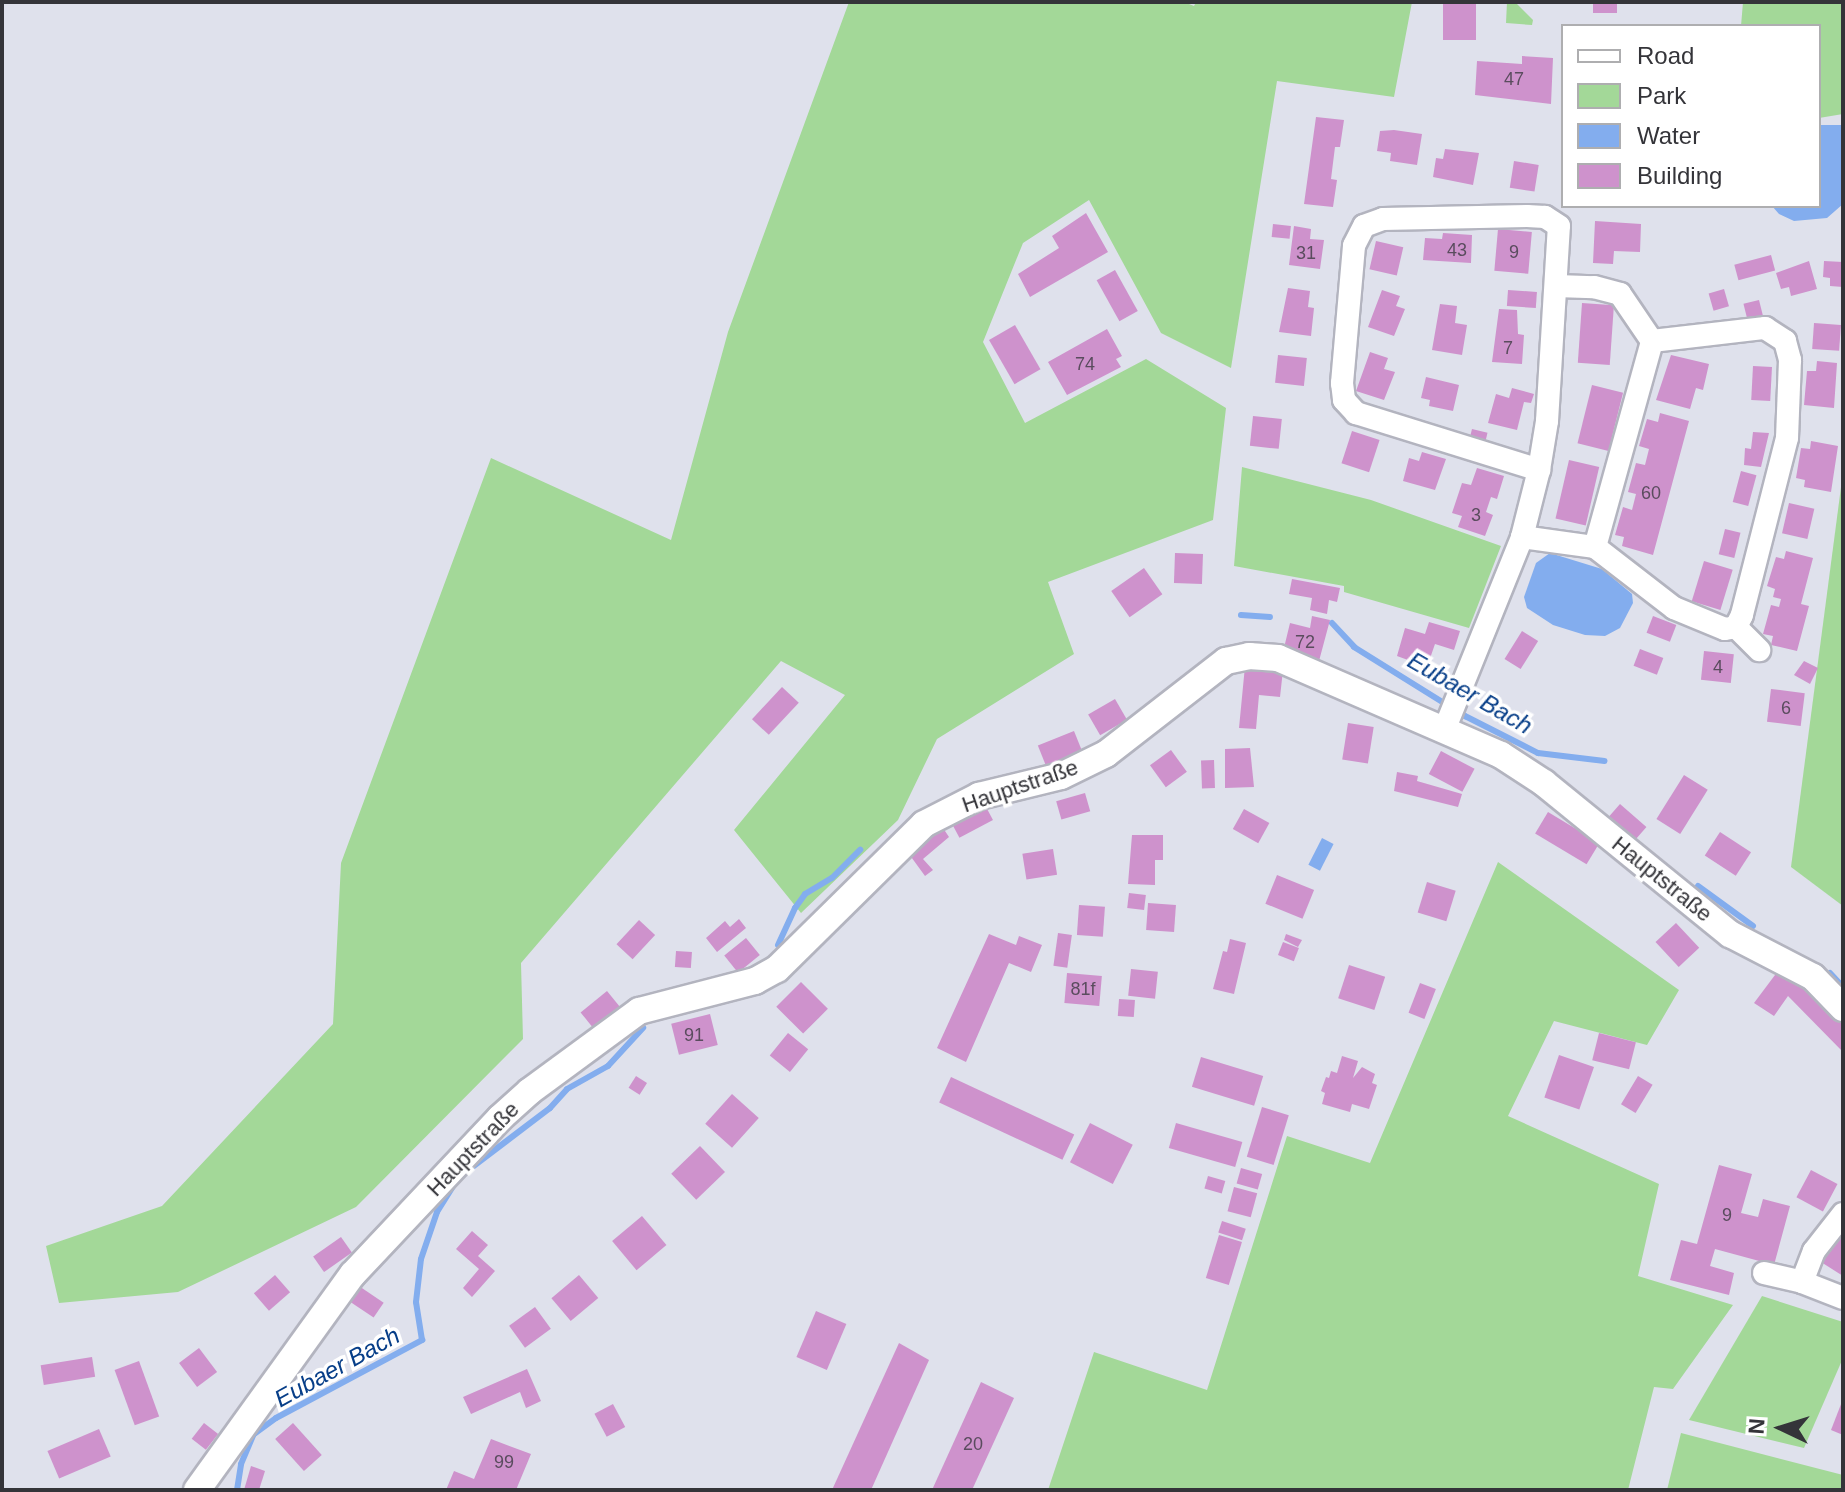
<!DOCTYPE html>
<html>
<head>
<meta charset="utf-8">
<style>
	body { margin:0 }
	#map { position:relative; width:1845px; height:1492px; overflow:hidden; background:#dfe1ec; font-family:Arial,sans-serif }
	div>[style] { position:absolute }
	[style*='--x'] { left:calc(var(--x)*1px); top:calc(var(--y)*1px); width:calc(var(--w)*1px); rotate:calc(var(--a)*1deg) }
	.green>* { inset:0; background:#a3d898 }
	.water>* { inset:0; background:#83adee; transform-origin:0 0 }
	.stream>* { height:6px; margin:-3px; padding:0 3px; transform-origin:3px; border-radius:3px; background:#83adee }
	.building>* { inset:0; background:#ce92cc; transform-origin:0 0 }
	.roads { filter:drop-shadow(2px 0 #b3b4bf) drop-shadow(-2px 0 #b3b4bf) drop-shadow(0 2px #b3b4bf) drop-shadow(0 -2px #b3b4bf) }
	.minor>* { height:22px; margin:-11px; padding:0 11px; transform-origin:11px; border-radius:11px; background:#fff }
	.tertiary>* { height:26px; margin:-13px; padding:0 13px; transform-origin:13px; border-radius:13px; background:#fff }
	span { translate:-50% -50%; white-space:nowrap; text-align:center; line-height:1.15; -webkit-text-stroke:7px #fff; paint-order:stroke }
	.number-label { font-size:18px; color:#5a4c5e }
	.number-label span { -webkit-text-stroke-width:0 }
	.street-label { font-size:22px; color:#343439 }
	.water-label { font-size:24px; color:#073e88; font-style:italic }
	.frame { position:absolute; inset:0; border:4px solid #343439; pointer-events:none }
	.legend { position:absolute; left:1561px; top:24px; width:260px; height:184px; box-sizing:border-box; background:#fff; border:2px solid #aeaeb0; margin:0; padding:10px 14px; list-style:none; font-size:24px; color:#343439 }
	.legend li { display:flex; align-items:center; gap:16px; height:40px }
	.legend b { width:40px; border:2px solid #aeaeb0 }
	.north { position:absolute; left:1741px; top:1388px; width:80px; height:80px; -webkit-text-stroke:6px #fff; paint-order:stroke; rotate:274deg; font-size:22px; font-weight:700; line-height:32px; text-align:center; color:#343439 }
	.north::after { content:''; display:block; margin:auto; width:28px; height:36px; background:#343439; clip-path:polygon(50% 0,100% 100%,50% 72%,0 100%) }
</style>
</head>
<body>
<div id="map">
	<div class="green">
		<i style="clip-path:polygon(849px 2px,1184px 2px,1194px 6px,1196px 2px,1412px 2px,1394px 97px,1277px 81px,1231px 368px,1161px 333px,1089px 200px,1023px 243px,983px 342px,1025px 423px,1146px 359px,1226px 408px,1213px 520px,1048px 582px,1074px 654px,937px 739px,898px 820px,801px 913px,734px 830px,845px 695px,781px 661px,521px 963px,523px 1039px,356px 1207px,178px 1292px,59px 1303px,46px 1246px,162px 1206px,333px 1024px,341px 863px,491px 458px,671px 540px,728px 332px)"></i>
		<i style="clip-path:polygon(1507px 2px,1515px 2px,1533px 20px,1532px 25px,1506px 23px)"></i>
		<i style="clip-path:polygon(1743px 2px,1843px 2px,1843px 114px,1819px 118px,1819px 26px,1741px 26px)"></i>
		<i style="clip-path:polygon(1242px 467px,1371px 500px,1501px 546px,1469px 628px,1344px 592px,1344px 586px,1234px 566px)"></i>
		<i style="clip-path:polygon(1843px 472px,1843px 906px,1791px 867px)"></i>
		<i style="clip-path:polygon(1498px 862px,1679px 990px,1647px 1045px,1554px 1021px,1508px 1116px,1659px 1184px,1638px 1276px,1733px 1305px,1673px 1389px,1654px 1387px,1628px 1490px,1048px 1490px,1094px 1352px,1207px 1390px,1287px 1136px,1370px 1163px)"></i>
		<i style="clip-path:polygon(1762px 1296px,1843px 1322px,1843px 1358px,1804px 1448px,1689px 1420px)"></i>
		<i style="clip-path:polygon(1681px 1433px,1843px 1475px,1843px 1490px,1667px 1490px)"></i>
	</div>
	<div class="water">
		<i style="clip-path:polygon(1819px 125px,1843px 125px,1843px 204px,1827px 218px,1794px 221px,1779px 214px,1772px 206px,1819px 206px)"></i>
		<i style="clip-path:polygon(1550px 553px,1602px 569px,1632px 594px,1633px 603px,1620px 628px,1605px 636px,1585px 635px,1553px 625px,1527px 608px,1524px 597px,1536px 563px)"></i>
		<i style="left:1322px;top:838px;width:13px;height:30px;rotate:27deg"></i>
	</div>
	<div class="stream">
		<i style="--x:1241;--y:615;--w:29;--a:4"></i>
		<i style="--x:1332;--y:623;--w:33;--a:47"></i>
		<i style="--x:1354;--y:647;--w:131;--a:31.9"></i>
		<i style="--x:1465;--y:716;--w:82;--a:26.9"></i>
		<i style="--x:1538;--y:753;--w:67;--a:6.8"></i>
		<i style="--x:1698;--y:886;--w:68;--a:36"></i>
		<i style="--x:778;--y:945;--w:41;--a:-65.3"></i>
		<i style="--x:795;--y:908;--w:17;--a:-54"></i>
		<i style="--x:805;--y:894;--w:31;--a:-31"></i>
		<i style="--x:832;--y:878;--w:40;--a:-45"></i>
		<i style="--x:1830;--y:973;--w:19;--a:47"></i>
		<i style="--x:467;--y:1171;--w:104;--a:-37.2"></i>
		<i style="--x:550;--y:1108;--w:25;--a:-48"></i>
		<i style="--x:567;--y:1089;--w:47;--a:-29.3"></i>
		<i style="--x:608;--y:1066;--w:52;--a:-47.4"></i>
		<i style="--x:237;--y:1490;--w:26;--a:-81"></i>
		<i style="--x:241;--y:1464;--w:33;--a:-67"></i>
		<i style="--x:254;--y:1434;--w:27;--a:-36"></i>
		<i style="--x:276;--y:1418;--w:166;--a:-28.1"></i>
		<i style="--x:422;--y:1340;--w:38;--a:-99"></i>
		<i style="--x:416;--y:1302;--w:43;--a:-83.4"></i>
		<i style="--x:421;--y:1259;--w:50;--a:-71.2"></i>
		<i style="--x:437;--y:1212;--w:36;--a:-58"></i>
	</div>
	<div class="building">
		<i style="left:1443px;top:2px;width:33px;height:38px"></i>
		<i style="left:1593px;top:2px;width:24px;height:11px"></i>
		<i style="clip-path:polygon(1522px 56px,1553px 58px,1551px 104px,1475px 95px,1477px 61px,1522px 64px)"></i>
		<i style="clip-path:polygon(1316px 117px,1344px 120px,1340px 147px,1335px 147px,1331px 179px,1337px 180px,1333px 207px,1304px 204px)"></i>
		<i style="clip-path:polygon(1394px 130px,1422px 134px,1417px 165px,1390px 161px,1391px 153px,1377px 151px,1380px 131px)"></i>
		<i style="clip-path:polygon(1445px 149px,1479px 153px,1473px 185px,1433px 177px,1436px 158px,1443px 159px)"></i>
		<i style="left:1514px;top:161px;width:25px;height:27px;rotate:9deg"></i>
		<i style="clip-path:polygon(1086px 213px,1108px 252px,1030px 297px,1018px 274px,1059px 248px,1052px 236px)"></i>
		<i style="clip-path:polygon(1595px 221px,1641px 224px,1640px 252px,1614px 251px,1613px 264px,1593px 263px)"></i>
		<i style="left:1273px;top:224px;width:18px;height:13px;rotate:6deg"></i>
		<i style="clip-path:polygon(1294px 226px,1311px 229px,1310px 239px,1324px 240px,1320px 269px,1289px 265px)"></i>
		<i style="left:1498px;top:229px;width:34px;height:42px;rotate:5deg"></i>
		<i style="clip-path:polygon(1443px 233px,1472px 235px,1471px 263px,1423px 260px,1425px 238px,1442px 239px)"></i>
		<i style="left:1376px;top:241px;width:28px;height:29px;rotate:13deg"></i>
		<i style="left:1771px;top:255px;width:16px;height:38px;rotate:75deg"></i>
		<i style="clip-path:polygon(1809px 261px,1817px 289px,1791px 296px,1789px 287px,1781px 289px,1776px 273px)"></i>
		<i style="clip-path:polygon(1824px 261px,1843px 262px,1843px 287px,1830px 286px,1830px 278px,1823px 277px)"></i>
		<i style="left:1115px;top:270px;width:47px;height:21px;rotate:61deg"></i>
		<i style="clip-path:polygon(1288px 288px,1310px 291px,1308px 307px,1314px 308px,1311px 336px,1279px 332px)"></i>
		<i style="left:1724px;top:289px;width:18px;height:16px;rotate:74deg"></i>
		<i style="clip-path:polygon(1382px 290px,1400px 296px,1396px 306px,1405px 309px,1394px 336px,1368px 327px)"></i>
		<i style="left:1508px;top:290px;width:29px;height:16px;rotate:4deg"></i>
		<i style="left:1759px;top:300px;width:16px;height:16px;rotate:76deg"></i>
		<i style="left:1582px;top:303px;width:32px;height:60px;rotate:4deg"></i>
		<i style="clip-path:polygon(1440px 304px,1457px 306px,1455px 323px,1467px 325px,1462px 355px,1432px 350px)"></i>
		<i style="clip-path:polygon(1499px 309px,1517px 310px,1518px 334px,1524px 335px,1522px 364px,1492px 362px)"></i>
		<i style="left:1814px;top:323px;width:27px;height:26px;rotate:4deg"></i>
		<i style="left:1015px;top:325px;width:51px;height:30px;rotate:60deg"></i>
		<i style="clip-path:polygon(1107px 329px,1122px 356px,1116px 359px,1121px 367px,1067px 395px,1048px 362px)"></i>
		<i style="clip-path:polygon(1370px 352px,1388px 358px,1384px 369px,1395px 372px,1384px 400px,1356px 391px)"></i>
		<i style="left:1278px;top:355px;width:29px;height:28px;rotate:6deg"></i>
		<i style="clip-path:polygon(1671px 355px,1709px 364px,1703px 390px,1696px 388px,1690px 409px,1656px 400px)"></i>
		<i style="clip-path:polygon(1817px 361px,1837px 363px,1834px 408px,1804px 405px,1807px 371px,1816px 371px)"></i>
		<i style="left:1753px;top:366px;width:19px;height:34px;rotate:3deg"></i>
		<i style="clip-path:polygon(1426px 377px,1459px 385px,1453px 411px,1429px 406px,1430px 400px,1421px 398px)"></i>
		<i style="left:1592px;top:385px;width:32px;height:60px;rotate:14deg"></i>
		<i style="clip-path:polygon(1512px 388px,1534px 394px,1531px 403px,1524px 402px,1517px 430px,1488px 423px,1496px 394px,1509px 398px)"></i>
		<i style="clip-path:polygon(1660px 413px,1689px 421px,1653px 555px,1622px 546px,1624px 537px,1615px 535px,1623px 507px,1632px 510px,1636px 494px,1628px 492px,1636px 463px,1645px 465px,1649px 449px,1639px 446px,1647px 419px,1658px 422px)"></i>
		<i style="left:1253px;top:416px;width:29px;height:30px;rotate:6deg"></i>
		<i style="left:1472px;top:429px;width:16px;height:14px;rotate:14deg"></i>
		<i style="left:1352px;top:431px;width:29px;height:34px;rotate:18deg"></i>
		<i style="clip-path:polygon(1753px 432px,1769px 433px,1761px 467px,1744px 465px,1745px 448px,1751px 449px)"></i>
		<i style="clip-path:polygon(1811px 441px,1838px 446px,1831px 492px,1804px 487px,1805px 480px,1796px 478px,1801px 448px,1810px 449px)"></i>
		<i style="clip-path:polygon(1422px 452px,1446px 459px,1435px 490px,1403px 481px,1409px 458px,1419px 461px)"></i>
		<i style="left:1569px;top:460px;width:31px;height:60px;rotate:13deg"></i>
		<i style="clip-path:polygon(1477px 468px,1504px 476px,1497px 499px,1491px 497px,1486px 512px,1493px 515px,1485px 536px,1458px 527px,1462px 516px,1452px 513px,1462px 483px,1471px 485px)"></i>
		<i style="left:1741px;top:471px;width:16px;height:32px;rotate:15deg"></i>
		<i style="left:1789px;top:503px;width:26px;height:31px;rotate:13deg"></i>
		<i style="left:1725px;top:529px;width:16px;height:26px;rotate:14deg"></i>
		<i style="clip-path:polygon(1786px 551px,1813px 558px,1801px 604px,1809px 606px,1797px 651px,1771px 645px,1773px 636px,1763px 634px,1771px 605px,1779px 607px,1781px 599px,1773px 597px,1775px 589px,1767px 586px,1776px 557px,1784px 559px)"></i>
		<i style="left:1175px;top:553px;width:28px;height:30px;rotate:2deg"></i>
		<i style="left:1704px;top:561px;width:30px;height:42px;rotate:17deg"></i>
		<i style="left:1144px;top:568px;width:32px;height:40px;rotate:55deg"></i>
		<i style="clip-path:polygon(1292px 579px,1340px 588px,1337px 602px,1329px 600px,1327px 614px,1310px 610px,1312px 598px,1289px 594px)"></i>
		<i style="clip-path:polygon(1312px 616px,1330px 620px,1319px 661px,1283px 652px,1290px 623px,1310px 628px)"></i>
		<i style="left:1653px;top:616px;width:25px;height:18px;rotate:21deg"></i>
		<i style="clip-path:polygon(1429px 622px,1460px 631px,1454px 650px,1435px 644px,1427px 667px,1397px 656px,1405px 628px,1425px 634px)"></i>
		<i style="left:1522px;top:631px;width:19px;height:33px;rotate:32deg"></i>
		<i style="left:1640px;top:649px;width:25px;height:18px;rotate:21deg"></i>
		<i style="left:1704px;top:651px;width:30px;height:29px;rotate:6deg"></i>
		<i style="clip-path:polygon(1804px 661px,1818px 668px,1810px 684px,1794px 675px)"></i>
		<i style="clip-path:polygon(1245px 666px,1283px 670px,1280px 697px,1259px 695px,1256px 729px,1239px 728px)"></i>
		<i style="left:782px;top:687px;width:23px;height:44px;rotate:43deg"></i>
		<i style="left:1771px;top:689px;width:34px;height:33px;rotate:7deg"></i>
		<i style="left:1115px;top:699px;width:24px;height:31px;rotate:60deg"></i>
		<i style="left:1348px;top:723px;width:26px;height:37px;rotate:9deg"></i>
		<i style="left:1074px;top:731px;width:22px;height:39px;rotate:68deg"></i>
		<i style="clip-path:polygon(1250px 748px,1254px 787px,1225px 788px,1225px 749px)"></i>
		<i style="left:1171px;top:750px;width:27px;height:26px;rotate:54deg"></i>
		<i style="left:1441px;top:751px;width:38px;height:26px;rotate:28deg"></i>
		<i style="left:1214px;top:760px;width:28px;height:13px;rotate:88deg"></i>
		<i style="clip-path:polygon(1397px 772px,1418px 776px,1417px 781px,1462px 794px,1458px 807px,1394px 791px)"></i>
		<i style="left:1684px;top:775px;width:28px;height:52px;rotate:32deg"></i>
		<i style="left:1085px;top:793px;width:19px;height:30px;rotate:74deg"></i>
		<i style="left:1620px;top:804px;width:35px;height:23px;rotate:41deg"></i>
		<i style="left:985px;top:805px;width:17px;height:38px;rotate:62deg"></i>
		<i style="left:1244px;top:809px;width:29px;height:23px;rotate:29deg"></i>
		<i style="left:1548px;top:812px;width:60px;height:25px;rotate:31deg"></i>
		<i style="clip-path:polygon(943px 828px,949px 837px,923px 859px,933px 870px,925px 876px,909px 854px)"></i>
		<i style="left:1720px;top:832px;width:37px;height:28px;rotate:33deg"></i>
		<i style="clip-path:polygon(1132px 835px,1163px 835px,1163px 860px,1155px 860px,1155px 885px,1128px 884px)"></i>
		<i style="left:1053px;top:849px;width:26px;height:31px;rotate:81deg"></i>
		<i style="left:1277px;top:875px;width:40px;height:31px;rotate:22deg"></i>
		<i style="left:1427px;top:882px;width:30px;height:32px;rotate:17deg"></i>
		<i style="left:1129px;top:893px;width:17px;height:15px;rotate:7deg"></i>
		<i style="left:1148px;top:903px;width:28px;height:27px;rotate:4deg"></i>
		<i style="left:1079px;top:905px;width:26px;height:30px;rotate:4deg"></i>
		<i style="clip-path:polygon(739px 919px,746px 928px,717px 952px,706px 938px,725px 921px,730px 927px)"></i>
		<i style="left:639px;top:920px;width:22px;height:33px;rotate:43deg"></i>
		<i style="left:1676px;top:923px;width:34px;height:28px;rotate:47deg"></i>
		<i style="left:1058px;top:933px;width:14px;height:33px;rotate:8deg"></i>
		<i style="clip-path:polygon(989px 934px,1016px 945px,1019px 936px,1042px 945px,1031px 972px,1009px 963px,966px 1062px,937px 1048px)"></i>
		<i style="clip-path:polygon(1286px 934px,1302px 940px,1298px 947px,1284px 940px)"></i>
		<i style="left:746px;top:938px;width:22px;height:28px;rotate:51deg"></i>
		<i style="clip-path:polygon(1230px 939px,1246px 943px,1234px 994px,1213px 989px,1223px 951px,1227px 952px)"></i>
		<i style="left:1283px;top:942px;width:17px;height:14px;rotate:21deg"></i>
		<i style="left:676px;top:951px;width:16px;height:16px;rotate:4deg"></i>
		<i style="left:1349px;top:965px;width:38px;height:35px;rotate:18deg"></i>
		<i style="left:1131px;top:969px;width:27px;height:27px;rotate:6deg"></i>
		<i style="clip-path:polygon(1778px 971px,1796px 976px,1843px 1021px,1843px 1052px,1788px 996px,1774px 1016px,1754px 1003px)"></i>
		<i style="left:1067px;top:973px;width:35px;height:30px;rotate:5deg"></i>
		<i style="left:801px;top:982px;width:38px;height:35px;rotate:45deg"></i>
		<i style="left:1420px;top:983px;width:17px;height:32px;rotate:21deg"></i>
		<i style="left:607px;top:991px;width:21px;height:34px;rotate:51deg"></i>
		<i style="left:1119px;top:999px;width:16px;height:17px;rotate:4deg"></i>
		<i style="left:710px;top:1014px;width:32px;height:40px;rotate:76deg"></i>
		<i style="left:788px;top:1033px;width:26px;height:29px;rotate:39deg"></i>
		<i style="left:1599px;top:1033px;width:38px;height:28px;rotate:14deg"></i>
		<i style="left:1559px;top:1055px;width:37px;height:45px;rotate:19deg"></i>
		<i style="clip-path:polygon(1342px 1056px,1358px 1061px,1353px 1078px,1362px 1067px,1375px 1074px,1372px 1083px,1377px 1085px,1369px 1109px,1352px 1104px,1350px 1112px,1322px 1104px,1325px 1093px,1321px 1091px,1326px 1077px,1329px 1078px,1331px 1071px,1337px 1073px)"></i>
		<i style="left:1201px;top:1057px;width:65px;height:31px;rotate:17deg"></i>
		<i style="left:636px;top:1076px;width:13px;height:14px;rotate:32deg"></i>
		<i style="left:1638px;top:1076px;width:17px;height:33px;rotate:31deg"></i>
		<i style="left:951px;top:1077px;width:136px;height:28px;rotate:25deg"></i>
		<i style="left:732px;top:1094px;width:36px;height:40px;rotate:42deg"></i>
		<i style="left:1262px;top:1107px;width:28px;height:52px;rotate:17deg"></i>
		<i style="left:1090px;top:1123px;width:48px;height:44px;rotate:27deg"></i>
		<i style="left:1176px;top:1123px;width:69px;height:26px;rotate:16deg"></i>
		<i style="left:700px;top:1146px;width:36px;height:40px;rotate:46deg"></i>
		<i style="clip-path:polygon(1719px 1165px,1752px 1174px,1741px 1213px,1758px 1217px,1763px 1199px,1790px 1206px,1774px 1265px,1715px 1249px,1710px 1266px,1734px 1273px,1729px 1295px,1670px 1280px,1681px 1240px,1697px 1244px)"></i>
		<i style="left:1241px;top:1168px;width:22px;height:16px;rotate:16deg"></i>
		<i style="left:1811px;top:1170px;width:30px;height:31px;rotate:28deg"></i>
		<i style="left:1208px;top:1176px;width:18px;height:13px;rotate:16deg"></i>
		<i style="left:1234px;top:1187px;width:24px;height:25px;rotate:15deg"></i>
		<i style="left:642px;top:1216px;width:38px;height:39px;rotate:50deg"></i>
		<i style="left:1222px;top:1221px;width:25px;height:12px;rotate:18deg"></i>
		<i style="clip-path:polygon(1843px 1225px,1843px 1276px,1821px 1262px)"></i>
		<i style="clip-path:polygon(472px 1231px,488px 1245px,478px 1256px,495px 1271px,472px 1297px,463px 1288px,479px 1269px,456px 1249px)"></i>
		<i style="left:1219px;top:1235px;width:24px;height:45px;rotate:17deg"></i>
		<i style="left:341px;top:1237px;width:19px;height:34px;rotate:55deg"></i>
		<i style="left:275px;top:1275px;width:23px;height:28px;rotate:49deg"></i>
		<i style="left:579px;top:1275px;width:30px;height:36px;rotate:50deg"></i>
		<i style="left:353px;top:1282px;width:37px;height:18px;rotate:34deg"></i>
		<i style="left:535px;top:1307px;width:27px;height:32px;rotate:54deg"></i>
		<i style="left:816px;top:1311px;width:33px;height:50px;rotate:23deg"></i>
		<i style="clip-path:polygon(899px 1343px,929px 1360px,871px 1490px,832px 1490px)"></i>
		<i style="left:199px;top:1348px;width:30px;height:25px;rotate:53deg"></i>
		<i style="left:92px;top:1357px;width:20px;height:52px;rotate:81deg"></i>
		<i style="left:139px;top:1361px;width:59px;height:26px;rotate:70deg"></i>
		<i style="clip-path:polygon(527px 1369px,541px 1401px,526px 1408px,520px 1392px,471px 1414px,463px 1397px)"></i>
		<i style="clip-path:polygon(981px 1382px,1014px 1398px,972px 1490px,932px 1490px)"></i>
		<i style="clip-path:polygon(1843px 1399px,1843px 1435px,1831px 1430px)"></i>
		<i style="left:613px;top:1404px;width:26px;height:21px;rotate:62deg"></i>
		<i style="left:204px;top:1423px;width:18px;height:20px;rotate:38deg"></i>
		<i style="left:293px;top:1423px;width:43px;height:24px;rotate:48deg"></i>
		<i style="left:99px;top:1429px;width:30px;height:56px;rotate:67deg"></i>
		<i style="clip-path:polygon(491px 1439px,531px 1454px,516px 1490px,446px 1490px,454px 1471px,474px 1479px)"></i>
		<i style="clip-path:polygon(251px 1466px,265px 1471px,259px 1490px,244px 1490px)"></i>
	</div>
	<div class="roads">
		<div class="minor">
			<i style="--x:1556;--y:286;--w:38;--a:2"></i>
			<i style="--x:1594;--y:287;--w:27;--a:15"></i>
			<i style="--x:1620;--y:294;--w:57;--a:55.8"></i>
			<i style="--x:1652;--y:341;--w:114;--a:-6.6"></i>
			<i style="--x:1765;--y:328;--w:24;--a:33"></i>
			<i style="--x:1785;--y:341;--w:20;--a:75"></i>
			<i style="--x:1790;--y:360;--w:78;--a:92.2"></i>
			<i style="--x:1787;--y:438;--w:183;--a:104.3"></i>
			<i style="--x:1742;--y:615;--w:13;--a:117"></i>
			<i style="--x:1522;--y:537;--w:74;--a:7.8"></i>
			<i style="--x:1595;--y:547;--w:100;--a:37.7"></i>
			<i style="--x:1674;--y:608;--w:55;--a:22.4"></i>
			<i style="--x:1725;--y:629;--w:11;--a:-10"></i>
			<i style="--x:1736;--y:627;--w:33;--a:45"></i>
			<i style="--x:1595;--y:547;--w:214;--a:-74.5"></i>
			<i style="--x:1445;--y:728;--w:206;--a:-68"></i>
			<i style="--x:1522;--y:537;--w:69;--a:-75.8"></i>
			<i style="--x:1539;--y:470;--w:50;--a:-80.7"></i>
			<i style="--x:1547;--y:421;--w:195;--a:-86.5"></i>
			<i style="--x:1559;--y:226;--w:17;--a:-147"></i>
			<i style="--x:1545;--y:217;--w:18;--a:-177"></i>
			<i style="--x:1527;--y:216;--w:144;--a:178.8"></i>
			<i style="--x:1383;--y:219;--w:20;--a:160"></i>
			<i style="--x:1364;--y:226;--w:22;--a:117"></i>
			<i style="--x:1354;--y:246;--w:138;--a:95"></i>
			<i style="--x:1342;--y:383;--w:17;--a:83"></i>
			<i style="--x:1344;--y:400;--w:18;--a:47"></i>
			<i style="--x:1356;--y:413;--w:192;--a:17.3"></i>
			<i style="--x:1764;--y:1273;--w:39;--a:13"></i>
			<i style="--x:1802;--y:1282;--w:44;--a:21.3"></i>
			<i style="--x:1802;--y:1282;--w:33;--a:-69"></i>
			<i style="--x:1814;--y:1251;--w:47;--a:-51.9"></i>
		</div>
		<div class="tertiary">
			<i style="--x:197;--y:1490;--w:266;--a:-54.2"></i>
			<i style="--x:353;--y:1274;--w:214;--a:-46.7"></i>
			<i style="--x:500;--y:1118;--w:40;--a:-42"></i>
			<i style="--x:530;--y:1091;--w:135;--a:-36.3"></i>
			<i style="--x:639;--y:1011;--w:120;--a:-14.5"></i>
			<i style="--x:755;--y:981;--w:25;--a:-29"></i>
			<i style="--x:777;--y:969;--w:206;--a:-44.6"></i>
			<i style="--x:924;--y:824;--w:62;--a:-27"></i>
			<i style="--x:979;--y:796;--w:84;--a:-13.7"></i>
			<i style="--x:1061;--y:776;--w:50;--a:-26.1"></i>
			<i style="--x:1106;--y:754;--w:152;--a:-37.8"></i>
			<i style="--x:1226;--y:661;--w:24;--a:-12"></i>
			<i style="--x:1249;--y:656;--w:29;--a:4"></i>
			<i style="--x:1278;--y:658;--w:243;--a:23.5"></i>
			<i style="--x:1501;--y:755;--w:51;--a:33.1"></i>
			<i style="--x:1544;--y:783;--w:240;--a:39.1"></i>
			<i style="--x:1730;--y:934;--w:93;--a:27.4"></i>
			<i style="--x:1813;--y:977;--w:43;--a:45.9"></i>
		</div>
	</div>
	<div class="number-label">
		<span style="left:1514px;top:79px">47</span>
		<span style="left:1457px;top:250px">43</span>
		<span style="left:1514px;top:252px">9</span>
		<span style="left:1306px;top:253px">31</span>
		<span style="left:1508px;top:348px">7</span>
		<span style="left:1085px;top:364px">74</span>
		<span style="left:1651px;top:493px">60</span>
		<span style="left:1476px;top:515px">3</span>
		<span style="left:1305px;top:642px">72</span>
		<span style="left:1718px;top:667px">4</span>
		<span style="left:1786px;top:708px">6</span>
		<span style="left:1083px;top:989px">81f</span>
		<span style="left:694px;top:1035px">91</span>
		<span style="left:1727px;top:1215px">9</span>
		<span style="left:973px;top:1444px">20</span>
		<span style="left:504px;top:1462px">99</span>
	</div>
	<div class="street-label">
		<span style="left:1020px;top:786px;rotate:-19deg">Hauptstraße</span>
		<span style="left:1662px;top:879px;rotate:39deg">Hauptstraße</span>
		<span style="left:473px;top:1149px;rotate:-46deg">Hauptstraße</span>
	</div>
	<div class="water-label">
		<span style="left:1470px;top:693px;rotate:30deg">Eubaer Bach</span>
		<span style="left:337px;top:1367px;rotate:-29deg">Eubaer Bach</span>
	</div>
	<div class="frame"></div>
	<ul class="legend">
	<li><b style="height:10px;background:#fff"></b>Road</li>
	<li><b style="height:22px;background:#a3d898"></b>Park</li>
	<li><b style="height:22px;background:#83adee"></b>Water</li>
	<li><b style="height:22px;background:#ce92cc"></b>Building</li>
	</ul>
	<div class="north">N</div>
</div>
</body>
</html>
